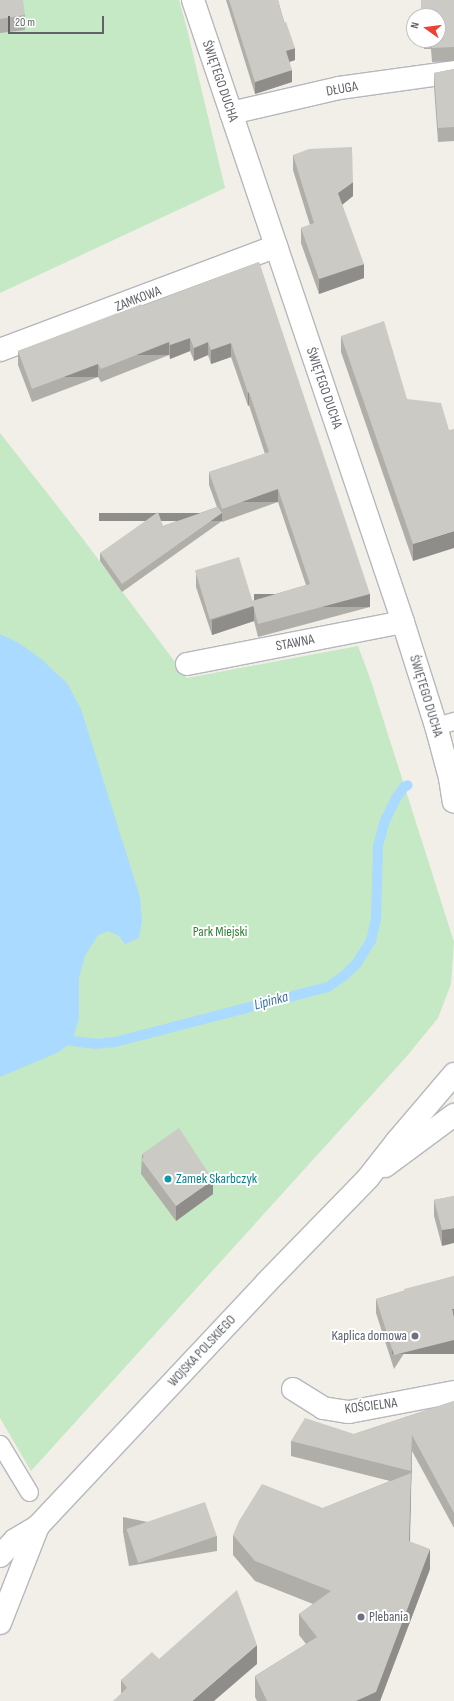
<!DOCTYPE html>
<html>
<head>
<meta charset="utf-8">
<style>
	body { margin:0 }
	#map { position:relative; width:454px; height:1701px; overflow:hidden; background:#f1efe8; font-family:"Sofia Sans Condensed",sans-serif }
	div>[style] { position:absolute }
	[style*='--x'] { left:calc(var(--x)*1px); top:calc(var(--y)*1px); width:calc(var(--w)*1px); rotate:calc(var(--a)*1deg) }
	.green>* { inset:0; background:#c5e8c5 }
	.water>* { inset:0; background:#aadaff }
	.stream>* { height:10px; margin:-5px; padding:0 5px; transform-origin:5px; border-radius:5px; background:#aadaff }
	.roads { filter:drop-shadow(1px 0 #b5b8bc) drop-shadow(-1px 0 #b5b8bc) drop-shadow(0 1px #b5b8bc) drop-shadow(0 -1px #b5b8bc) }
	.lane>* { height:17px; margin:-8.5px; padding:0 8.5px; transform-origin:8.5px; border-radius:8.5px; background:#fff }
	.street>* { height:22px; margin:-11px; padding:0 11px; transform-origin:11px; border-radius:11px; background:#fff }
	.secondary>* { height:22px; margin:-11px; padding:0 11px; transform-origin:11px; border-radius:11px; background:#fff }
	.wall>* { inset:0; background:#afaea9 }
	.shaded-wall>* { inset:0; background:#8f8d8a; transform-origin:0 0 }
	.building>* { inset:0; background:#cccac5; transform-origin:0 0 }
	.dots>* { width:11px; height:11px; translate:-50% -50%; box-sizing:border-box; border:2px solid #fff; border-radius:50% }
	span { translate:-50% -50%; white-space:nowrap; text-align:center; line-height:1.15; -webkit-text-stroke:4px #fff; paint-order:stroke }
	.street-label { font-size:14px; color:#5f6368 }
	.park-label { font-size:14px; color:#348238 }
	.culture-label { font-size:14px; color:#0d838f }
	.left { translate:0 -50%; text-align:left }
	.worship-label { font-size:14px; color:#5b616d }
	.right { translate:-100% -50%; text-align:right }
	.water-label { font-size:15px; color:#4174aa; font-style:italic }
	.north { position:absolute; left:406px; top:8px; width:40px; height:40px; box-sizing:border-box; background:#fff; border:1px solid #bfc1c3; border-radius:50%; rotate:284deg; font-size:11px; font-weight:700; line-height:16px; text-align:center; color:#5f6368 }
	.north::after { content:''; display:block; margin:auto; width:14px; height:18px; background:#ea4335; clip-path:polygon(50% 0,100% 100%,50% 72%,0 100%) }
	.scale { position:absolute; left:8px; top:16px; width:96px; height:18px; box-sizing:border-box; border:2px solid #5f6368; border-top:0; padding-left:5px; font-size:12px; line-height:14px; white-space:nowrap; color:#5f6368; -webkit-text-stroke:3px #fff; paint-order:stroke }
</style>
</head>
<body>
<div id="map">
	<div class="green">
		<i style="clip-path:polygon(0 0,179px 0,187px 29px,225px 188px,0 293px)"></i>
		<i style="clip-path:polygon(0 433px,80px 535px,187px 678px,358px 646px,371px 681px,454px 942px,451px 984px,438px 1018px,407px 1056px,31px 1471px,0 1418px)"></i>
	</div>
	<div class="water">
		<i style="clip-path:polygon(0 634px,19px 643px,40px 658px,67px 683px,81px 709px,140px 897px,142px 921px,139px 938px,125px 944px,119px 936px,109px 931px,98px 935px,85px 956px,79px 978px,79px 1019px,72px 1041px,59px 1052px,0 1077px)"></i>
	</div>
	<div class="stream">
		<i style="--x:59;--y:1036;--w:14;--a:21"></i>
		<i style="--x:72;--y:1041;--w:23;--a:7"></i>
		<i style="--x:95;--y:1044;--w:20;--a:-6"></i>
		<i style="--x:115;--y:1042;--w:220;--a:-14.5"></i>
		<i style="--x:328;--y:987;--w:19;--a:-35"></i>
		<i style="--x:344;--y:976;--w:18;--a:-45"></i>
		<i style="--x:357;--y:963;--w:26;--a:-58"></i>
		<i style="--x:371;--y:941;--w:23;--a:-77"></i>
		<i style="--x:376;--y:919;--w:73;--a:-88.4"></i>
		<i style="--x:378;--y:846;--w:24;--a:-75"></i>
		<i style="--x:384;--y:823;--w:25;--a:-64"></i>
		<i style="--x:395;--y:800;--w:16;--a:-55"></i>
		<i style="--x:404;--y:787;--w:4;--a:-27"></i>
	</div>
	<div class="roads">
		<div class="lane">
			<i style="--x:436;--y:726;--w:19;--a:-16"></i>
			<i style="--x:0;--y:1444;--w:56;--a:58.9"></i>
		</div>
		<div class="street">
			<i style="--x:231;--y:113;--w:111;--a:-13"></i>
			<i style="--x:339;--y:88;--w:116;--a:-7.9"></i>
			<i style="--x:0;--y:350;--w:295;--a:-20.6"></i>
			<i style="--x:187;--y:664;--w:220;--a:-11"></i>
			<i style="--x:293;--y:1389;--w:36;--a:32"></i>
			<i style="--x:323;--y:1408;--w:26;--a:9"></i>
			<i style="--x:349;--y:1412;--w:107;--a:-10.8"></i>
		</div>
		<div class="secondary">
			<i style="--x:193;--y:0;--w:656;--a:71.34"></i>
			<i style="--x:403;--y:622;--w:109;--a:72.4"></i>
			<i style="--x:436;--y:726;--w:54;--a:74.9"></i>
			<i style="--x:450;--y:778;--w:24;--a:81"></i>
			<i style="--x:385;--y:1166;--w:86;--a:-36.5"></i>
			<i style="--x:0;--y:1556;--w:22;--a:-47"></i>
			<i style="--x:15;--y:1540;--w:27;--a:-31"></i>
			<i style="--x:38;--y:1526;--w:333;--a:-46.8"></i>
			<i style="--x:266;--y:1283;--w:146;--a:-45.8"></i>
			<i style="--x:368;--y:1178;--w:47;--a:-51.9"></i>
			<i style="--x:397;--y:1141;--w:88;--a:-49.6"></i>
			<i style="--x:0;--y:1623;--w:104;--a:-68.6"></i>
		</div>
	</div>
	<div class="wall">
		<i style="clip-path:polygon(0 0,25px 15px,25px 30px,0 33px)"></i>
		<i style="clip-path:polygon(226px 0,278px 0,295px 60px,289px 62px,292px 82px,255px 94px)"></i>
		<i style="clip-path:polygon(421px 0,454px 0,454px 61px,432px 62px,431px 49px,424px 49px,424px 40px,438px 40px,438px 16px,422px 16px)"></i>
		<i style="clip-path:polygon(454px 69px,454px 141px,438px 142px,434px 87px,434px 73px)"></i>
		<i style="clip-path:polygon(293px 155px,353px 196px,342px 205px,364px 278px,319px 294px,301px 243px,301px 228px,310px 225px,293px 170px)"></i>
		<i style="clip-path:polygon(259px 262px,370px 607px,258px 637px,254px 621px,212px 635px,196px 587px,196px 572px,252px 601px,306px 585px,278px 502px,222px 522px,222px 520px,222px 521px,122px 592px,100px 561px,100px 553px,163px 526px,217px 507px,209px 485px,209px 472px,265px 454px,249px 405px,248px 406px,231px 357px,211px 364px,208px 355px,194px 361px,190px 351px,170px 359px,169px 355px,101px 382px,98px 377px,32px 402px,18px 365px,18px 351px)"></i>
		<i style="clip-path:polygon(341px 336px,407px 399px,449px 430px,413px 561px,341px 352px)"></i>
		<i style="clip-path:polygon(142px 1154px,213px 1194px,176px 1221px,141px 1174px)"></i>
		<i style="clip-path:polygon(454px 1196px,442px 1246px,434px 1216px,434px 1200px)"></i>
		<i style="clip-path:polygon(454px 1276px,394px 1369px,376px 1313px,376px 1299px)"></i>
		<i style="clip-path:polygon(454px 1401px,454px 1528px,412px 1451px,410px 1542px,430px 1569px,380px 1701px,257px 1701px,255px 1697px,255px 1676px,306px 1644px,299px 1635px,299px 1614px,313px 1604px,255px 1581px,233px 1555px,233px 1535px,323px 1508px,390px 1481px,291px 1456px,291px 1441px,354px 1434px)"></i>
		<i style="clip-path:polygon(123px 1517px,217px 1536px,217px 1551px,129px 1566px,123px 1532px)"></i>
		<i style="clip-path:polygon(159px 1659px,257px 1664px,121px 1694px,121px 1680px)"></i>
	</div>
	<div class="shaded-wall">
		<i style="clip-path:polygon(295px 48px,295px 60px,286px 63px,286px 51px)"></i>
		<i style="clip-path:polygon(292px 70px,292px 82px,255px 94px,255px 82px)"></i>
		<i style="clip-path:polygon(353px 182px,353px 196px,338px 208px,338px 193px)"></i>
		<i style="clip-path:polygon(364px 264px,364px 278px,319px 294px,319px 279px)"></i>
		<i style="clip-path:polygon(190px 338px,190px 351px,170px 359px,170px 345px)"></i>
		<i style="left:169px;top:342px;width:13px;height:73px;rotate:90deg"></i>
		<i style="clip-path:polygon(208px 342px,208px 355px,194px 361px,194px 348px)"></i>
		<i style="clip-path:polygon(231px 343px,231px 357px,211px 364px,211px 350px)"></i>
		<i style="left:98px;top:364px;width:13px;height:71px;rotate:90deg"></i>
		<i style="clip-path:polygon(249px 392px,249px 405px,248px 406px,248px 393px)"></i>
		<i style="left:278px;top:489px;width:13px;height:59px;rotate:90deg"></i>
		<i style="left:222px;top:513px;width:8px;height:123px;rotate:90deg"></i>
		<i style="clip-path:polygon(454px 531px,454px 548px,413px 561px,413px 544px)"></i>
		<i style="left:370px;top:594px;width:13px;height:116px;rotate:90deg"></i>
		<i style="clip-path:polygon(254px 606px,254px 621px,212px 635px,212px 620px)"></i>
		<i style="clip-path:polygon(213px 1180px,213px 1194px,176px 1221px,176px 1206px)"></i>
		<i style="clip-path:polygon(454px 1228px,454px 1243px,442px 1246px,442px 1230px)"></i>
		<i style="clip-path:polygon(452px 1309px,454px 1309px,454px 1322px)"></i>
		<i style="left:454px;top:1340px;width:14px;height:62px;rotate:90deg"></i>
		<i style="clip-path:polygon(412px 1435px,412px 1451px,411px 1487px,411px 1471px)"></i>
		<i style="clip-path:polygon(411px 1473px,411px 1493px,409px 1562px,409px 1541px)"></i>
		<i style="clip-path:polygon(430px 1549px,430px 1569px,380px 1701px,356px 1701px)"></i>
		<i style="clip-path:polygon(257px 1645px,257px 1664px,214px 1701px,192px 1701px)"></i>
	</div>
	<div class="building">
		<i style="clip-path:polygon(0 0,23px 0,25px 15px,0 19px)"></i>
		<i style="clip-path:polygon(229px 0,278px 0,284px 22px,286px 22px,295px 48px,286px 51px,292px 70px,255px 82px)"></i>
		<i style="clip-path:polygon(421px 0,454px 0,454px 47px,432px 48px,431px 40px,438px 40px,438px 16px,423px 16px)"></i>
		<i style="clip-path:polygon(454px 69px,454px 127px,438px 128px,434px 73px)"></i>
		<i style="clip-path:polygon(352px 147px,353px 182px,338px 193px,364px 264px,319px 279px,301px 228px,314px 223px,293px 155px,309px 149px)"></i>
		<i style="clip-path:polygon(259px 262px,370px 594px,258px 624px,252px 601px,310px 584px,278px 489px,222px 509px,209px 472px,269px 452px,249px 392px,248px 393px,231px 343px,211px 350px,208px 342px,194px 348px,190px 338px,170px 345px,169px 342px,101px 369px,98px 364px,32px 389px,18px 351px,141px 304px,142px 306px)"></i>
		<i style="clip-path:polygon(384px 321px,407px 399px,441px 403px,449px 430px,454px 429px,454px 531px,413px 544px,341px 336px)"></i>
		<i style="clip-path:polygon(218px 507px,222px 513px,122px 584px,100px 553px,158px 512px,163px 526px)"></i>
		<i style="left:239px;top:557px;width:51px;height:46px;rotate:73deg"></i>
		<i style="clip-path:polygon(179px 1128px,213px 1180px,176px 1206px,141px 1159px,144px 1157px,142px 1154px)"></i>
		<i style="clip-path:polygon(454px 1196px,454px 1228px,442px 1230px,434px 1200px)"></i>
		<i style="clip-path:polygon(454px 1276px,454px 1309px,452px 1309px,454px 1317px,454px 1340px,394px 1355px,376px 1299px,404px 1291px,404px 1289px)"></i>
		<i style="clip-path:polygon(454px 1401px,454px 1513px,412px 1435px,411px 1471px,291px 1441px,305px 1418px,354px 1434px)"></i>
		<i style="clip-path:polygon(411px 1473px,409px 1541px,430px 1549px,376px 1692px,356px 1701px,267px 1701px,255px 1676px,317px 1637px,299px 1614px,331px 1591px,255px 1561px,233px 1535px,239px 1521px,262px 1484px,323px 1508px)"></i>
		<i style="left:205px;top:1502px;width:36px;height:83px;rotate:71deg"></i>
		<i style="clip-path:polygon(237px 1590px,257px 1645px,192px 1701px,113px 1701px,127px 1688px,121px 1680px,152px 1652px,159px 1659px)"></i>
	</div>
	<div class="dots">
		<i style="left:168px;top:1179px;background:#0f9aa8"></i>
		<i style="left:415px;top:1336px;background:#6b7280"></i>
		<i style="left:361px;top:1617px;background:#6b7280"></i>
	</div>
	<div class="street-label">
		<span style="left:220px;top:81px;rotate:71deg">ŚWIĘTEGO DUCHA</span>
		<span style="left:342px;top:89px;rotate:-10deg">DŁUGA</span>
		<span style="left:138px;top:299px;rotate:-21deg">ZAMKOWA</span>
		<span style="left:324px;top:388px;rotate:71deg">ŚWIĘTEGO DUCHA</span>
		<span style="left:295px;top:643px;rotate:-11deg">STAWNA</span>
		<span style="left:426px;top:696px;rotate:73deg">ŚWIĘTEGO DUCHA</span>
		<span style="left:202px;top:1351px;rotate:-47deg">WOJSKA POLSKIEGO</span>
		<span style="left:371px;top:1406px;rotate:-7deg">KOŚCIELNA</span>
	</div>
	<div class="park-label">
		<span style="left:220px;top:932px">Park Miejski</span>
	</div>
	<div class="culture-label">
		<span class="left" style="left:176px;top:1179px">Zamek Skarbczyk</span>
	</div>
	<div class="worship-label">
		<span class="right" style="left:407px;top:1336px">Kaplica domowa</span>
		<span class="left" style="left:369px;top:1617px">Plebania</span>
	</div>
	<div class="water-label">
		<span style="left:271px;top:1001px;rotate:-15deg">Lipinka</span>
	</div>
	<div class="north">N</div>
	<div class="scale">20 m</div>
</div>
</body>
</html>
